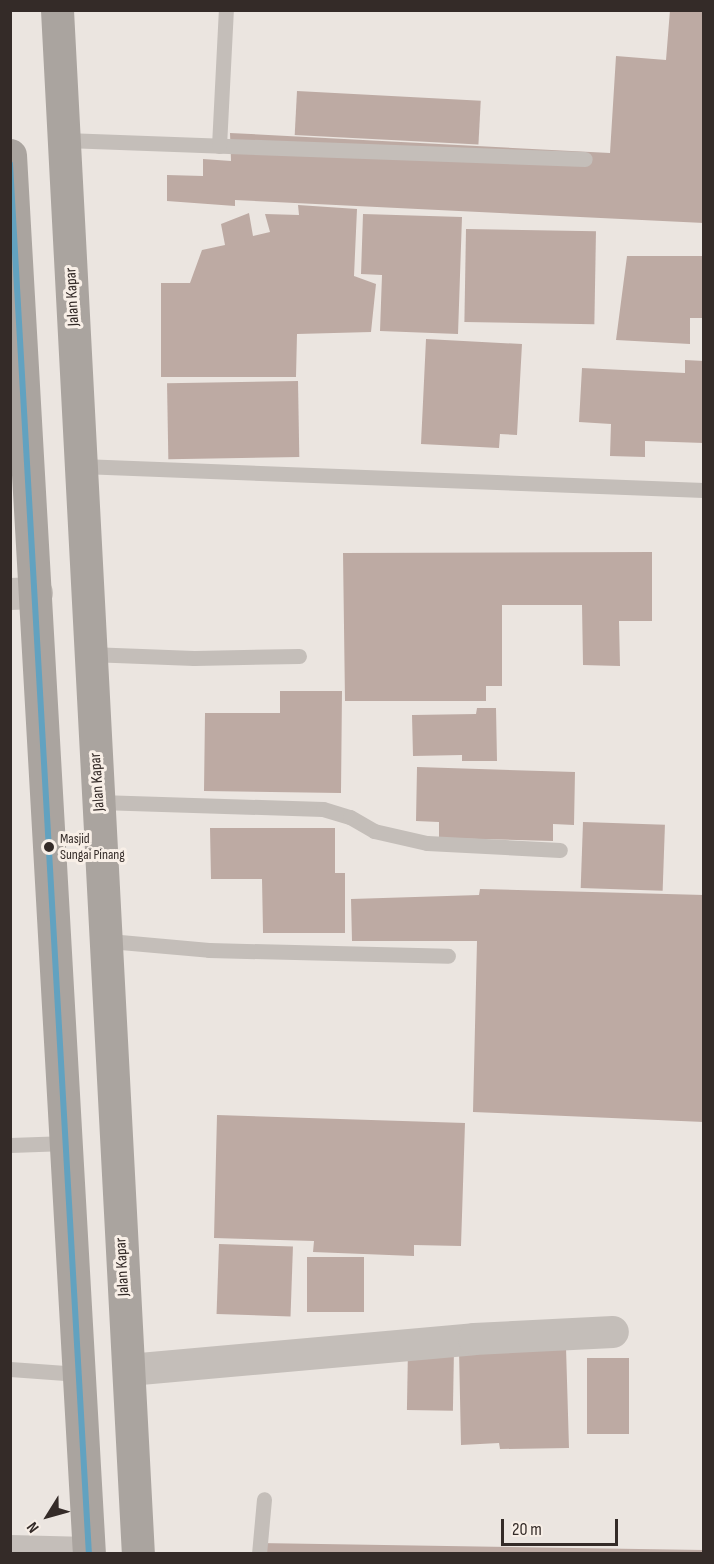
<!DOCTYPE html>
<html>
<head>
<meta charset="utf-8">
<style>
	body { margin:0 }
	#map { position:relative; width:714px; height:1564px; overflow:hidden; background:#ebe5e0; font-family:"Sofia Sans Condensed",sans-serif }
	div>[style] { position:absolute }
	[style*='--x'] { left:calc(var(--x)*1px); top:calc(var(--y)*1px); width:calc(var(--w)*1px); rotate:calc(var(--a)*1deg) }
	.building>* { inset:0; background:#bdaaa3; transform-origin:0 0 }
	.lane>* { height:15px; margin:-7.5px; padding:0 7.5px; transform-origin:7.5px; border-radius:7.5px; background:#c4beb9 }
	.street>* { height:32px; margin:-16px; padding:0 16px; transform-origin:16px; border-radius:16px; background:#c4beb9 }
	.highway>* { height:33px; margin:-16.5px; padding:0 16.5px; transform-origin:16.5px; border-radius:16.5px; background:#aaa49f }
	.bus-1>* { height:6px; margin:-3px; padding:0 3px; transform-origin:3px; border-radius:3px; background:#62a2c0 }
	.dots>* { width:16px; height:16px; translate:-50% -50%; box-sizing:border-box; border:3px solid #f8efe7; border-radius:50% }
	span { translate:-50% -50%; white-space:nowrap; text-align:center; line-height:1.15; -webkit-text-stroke:6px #f8efe7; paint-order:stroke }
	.bus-label { font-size:14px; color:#342b28 }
	.left { translate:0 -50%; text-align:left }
	.street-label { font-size:16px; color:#342b28 }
	.frame { position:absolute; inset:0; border:12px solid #342b28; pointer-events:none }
	.north { position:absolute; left:18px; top:1486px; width:60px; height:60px; -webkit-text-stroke:4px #f8efe7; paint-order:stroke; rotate:233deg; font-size:16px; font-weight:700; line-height:24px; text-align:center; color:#342b28 }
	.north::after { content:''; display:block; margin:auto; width:21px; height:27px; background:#342b28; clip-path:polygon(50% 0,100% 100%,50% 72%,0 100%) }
	.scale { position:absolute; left:501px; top:1519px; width:117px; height:27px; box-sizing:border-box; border:3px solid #342b28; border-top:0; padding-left:8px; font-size:18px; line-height:21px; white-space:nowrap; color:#342b28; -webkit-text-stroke:4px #f8efe7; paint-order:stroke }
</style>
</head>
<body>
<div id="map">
	<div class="building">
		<i style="clip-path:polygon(670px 10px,704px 10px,704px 223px,235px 200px,235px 206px,167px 201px,167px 175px,203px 176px,203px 159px,231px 161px,230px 133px,610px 153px,616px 56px,666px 60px)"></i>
		<i style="left:297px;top:91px;width:184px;height:44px;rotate:3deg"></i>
		<i style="clip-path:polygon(298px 205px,357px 209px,354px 276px,376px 284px,371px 332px,297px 334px,296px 377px,161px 377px,161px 283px,190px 283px,202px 250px,225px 245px,221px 224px,249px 213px,253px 236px,270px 232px,265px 214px,299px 215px)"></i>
		<i style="clip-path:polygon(363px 214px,462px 217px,458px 334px,380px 331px,382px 275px,361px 274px)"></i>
		<i style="left:466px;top:229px;width:130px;height:93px;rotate:1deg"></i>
		<i style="clip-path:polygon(627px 256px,703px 256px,703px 318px,690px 318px,690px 344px,616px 340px)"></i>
		<i style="clip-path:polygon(426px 339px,522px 344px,517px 435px,500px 434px,499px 448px,421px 444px)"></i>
		<i style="clip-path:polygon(685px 360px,704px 361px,704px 443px,645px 441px,645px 457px,610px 456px,611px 424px,579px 422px,582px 368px,685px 373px)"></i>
		<i style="left:298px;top:381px;width:76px;height:131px;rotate:89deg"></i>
		<i style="clip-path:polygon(652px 552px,652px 621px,619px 621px,620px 666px,583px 665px,582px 605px,502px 605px,502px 686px,486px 686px,486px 701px,345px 701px,343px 553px)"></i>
		<i style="clip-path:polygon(280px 691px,342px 691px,341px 793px,204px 791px,205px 713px,280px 713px)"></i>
		<i style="clip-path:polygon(477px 708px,496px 708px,497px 761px,462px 761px,462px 755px,413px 756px,412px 715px,476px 714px)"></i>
		<i style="clip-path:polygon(417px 767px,575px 772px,574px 825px,553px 824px,553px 841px,439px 838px,439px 822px,416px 821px)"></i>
		<i style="left:583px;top:822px;width:82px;height:66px;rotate:2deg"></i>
		<i style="clip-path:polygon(210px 828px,335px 828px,335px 873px,345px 873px,345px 933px,263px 933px,262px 879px,211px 879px)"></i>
		<i style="clip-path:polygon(480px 889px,704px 895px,704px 1122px,473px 1112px,477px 941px,352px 941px,351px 899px,479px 895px)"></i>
		<i style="clip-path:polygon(217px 1115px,465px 1123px,461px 1246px,414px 1245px,414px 1256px,313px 1252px,314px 1241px,214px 1238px)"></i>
		<i style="left:219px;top:1244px;width:74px;height:70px;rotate:2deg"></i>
		<i style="left:307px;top:1257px;width:57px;height:55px"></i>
		<i style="clip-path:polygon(566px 1347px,569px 1448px,500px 1449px,499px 1443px,461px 1445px,459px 1350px)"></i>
		<i style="left:408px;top:1348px;width:46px;height:62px;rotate:1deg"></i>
		<i style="left:587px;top:1358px;width:42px;height:76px"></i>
		<i style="clip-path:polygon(258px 1543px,704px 1550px,704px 1554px,258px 1554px)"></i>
	</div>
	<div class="lane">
		<i style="--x:65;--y:140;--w:520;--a:2.09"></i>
		<i style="--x:219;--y:146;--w:136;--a:-87.1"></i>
		<i style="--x:81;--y:466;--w:623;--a:2.21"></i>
		<i style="--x:89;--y:654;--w:105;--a:2.2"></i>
		<i style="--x:194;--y:658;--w:105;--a:-1.1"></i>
		<i style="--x:99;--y:802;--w:224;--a:1.8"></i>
		<i style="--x:323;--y:809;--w:28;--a:17"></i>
		<i style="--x:350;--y:817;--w:28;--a:30"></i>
		<i style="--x:374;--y:831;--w:54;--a:12.8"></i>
		<i style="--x:427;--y:843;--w:133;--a:3"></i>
		<i style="--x:109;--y:941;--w:100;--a:5.1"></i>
		<i style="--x:209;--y:950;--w:239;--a:1.4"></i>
		<i style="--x:10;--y:1145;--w:57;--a:-2"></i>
		<i style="--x:10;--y:1369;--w:69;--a:4.1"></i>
		<i style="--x:259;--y:1554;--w:55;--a:-84.8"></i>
	</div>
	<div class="street">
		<i style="--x:10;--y:594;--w:27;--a:-2"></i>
		<i style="--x:129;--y:1370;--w:346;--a:-5.1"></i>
		<i style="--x:474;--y:1339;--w:139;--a:-2.9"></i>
		<i style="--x:10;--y:1551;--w:79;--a:1.5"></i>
	</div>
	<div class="highway">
		<i style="--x:57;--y:10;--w:1546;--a:87"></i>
		<i style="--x:10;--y:155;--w:1401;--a:86.77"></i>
	</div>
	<div class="bus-1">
		<i style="--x:10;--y:164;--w:1392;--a:86.75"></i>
	</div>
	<div class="dots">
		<i style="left:49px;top:847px;background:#342b28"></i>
	</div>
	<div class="bus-label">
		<span class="left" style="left:60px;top:847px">Masjid<br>Sungai Pinang</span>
	</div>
	<div class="street-label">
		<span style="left:73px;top:297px;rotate:-93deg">Jalan Kapar</span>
		<span style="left:98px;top:782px;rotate:-94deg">Jalan Kapar</span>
		<span style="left:123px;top:1267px;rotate:-93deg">Jalan Kapar</span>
	</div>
	<div class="frame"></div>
	<div class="north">N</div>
	<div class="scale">20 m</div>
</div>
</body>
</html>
